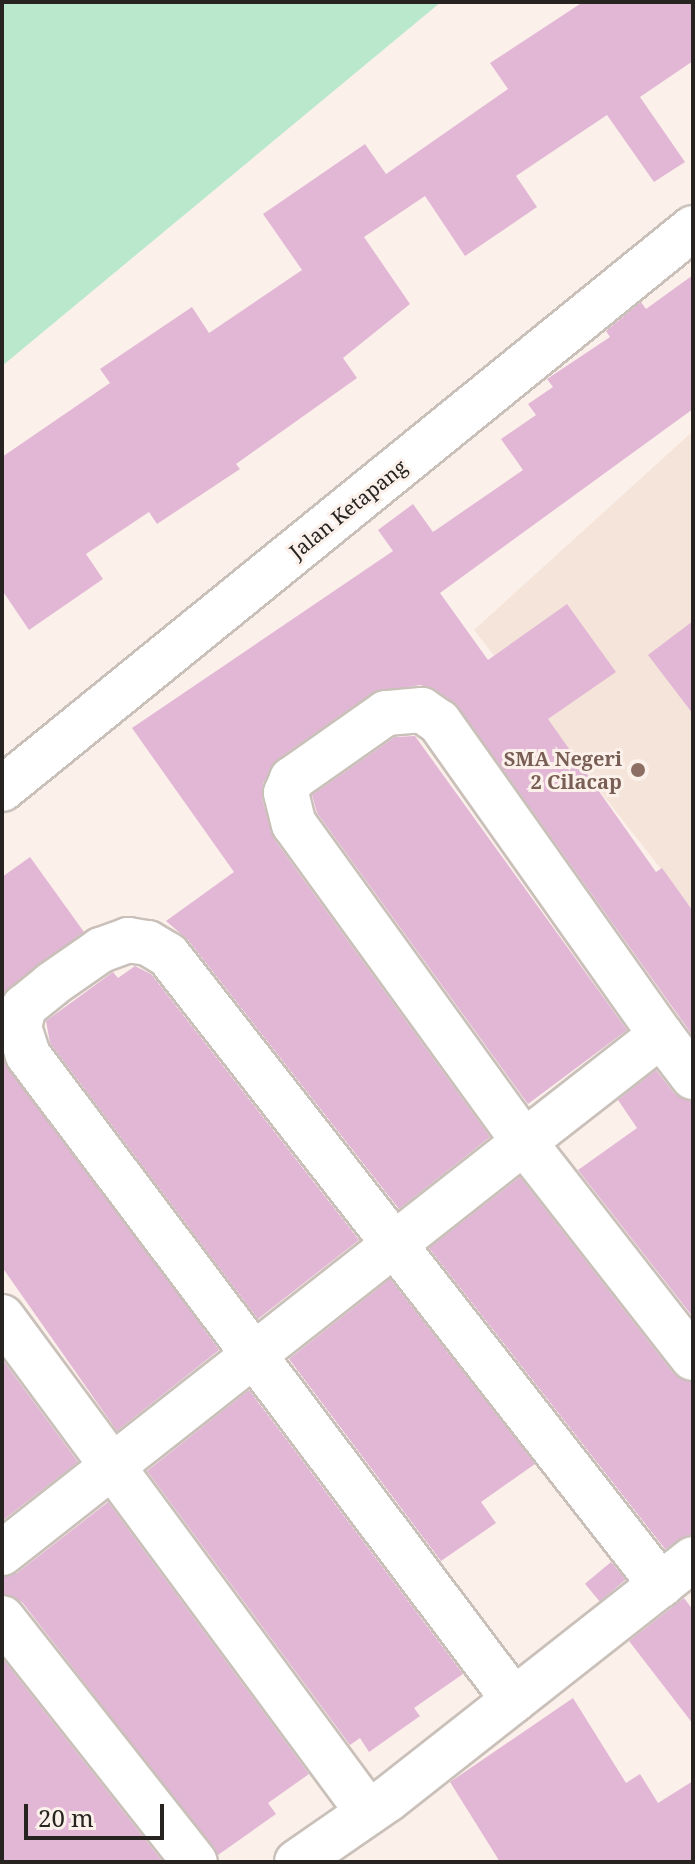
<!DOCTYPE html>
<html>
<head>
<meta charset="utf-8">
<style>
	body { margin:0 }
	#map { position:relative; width:695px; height:1864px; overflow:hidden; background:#fbf1ea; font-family:"Noto Serif",serif }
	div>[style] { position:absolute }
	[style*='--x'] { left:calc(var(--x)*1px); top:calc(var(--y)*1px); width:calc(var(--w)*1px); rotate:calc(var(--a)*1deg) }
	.built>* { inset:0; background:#f5e4d9 }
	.green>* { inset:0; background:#b9e8cd }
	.building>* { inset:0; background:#e2b7d6; transform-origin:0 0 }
	.roads { filter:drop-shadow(2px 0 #cac0ba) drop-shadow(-2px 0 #cac0ba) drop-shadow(0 2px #cac0ba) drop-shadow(0 -2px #cac0ba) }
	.minor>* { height:44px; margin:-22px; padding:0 22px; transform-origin:22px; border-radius:22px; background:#fff }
	.dots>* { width:22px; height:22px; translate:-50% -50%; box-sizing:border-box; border:4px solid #fbf1ea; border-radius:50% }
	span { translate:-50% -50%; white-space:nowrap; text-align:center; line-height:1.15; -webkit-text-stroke:6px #fbf1ea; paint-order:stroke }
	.street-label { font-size:20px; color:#262320 }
	.education-label { font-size:20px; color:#785e54; font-weight:700 }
	.right { translate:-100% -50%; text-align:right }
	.frame { position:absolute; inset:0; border:4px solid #262320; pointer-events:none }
	.scale { position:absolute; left:24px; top:1804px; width:140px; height:36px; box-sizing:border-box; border:4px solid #262320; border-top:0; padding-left:10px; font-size:24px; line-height:28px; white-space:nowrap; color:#262320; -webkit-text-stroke:6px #fbf1ea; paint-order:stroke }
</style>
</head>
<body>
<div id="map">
	<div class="built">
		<i style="clip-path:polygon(693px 431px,693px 910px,474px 630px)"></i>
	</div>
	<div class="green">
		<i style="clip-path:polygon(2px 2px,441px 2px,2px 366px)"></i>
	</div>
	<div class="building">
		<i style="clip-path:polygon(583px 2px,693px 2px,693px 61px,640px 97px,685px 162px,654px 182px,607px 115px,516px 176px,537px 207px,465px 256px,425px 196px,364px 237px,410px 304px,343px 358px,357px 378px,236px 464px,240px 469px,157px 524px,149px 512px,86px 554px,103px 579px,29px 630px,2px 590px,2px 457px,110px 383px,100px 369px,192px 307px,209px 333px,302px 270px,263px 214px,365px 144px,386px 174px,508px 89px,490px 63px)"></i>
		<i style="clip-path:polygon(693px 275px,693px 409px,440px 593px,488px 660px,567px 604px,616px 672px,548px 719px,656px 872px,662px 868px,693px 911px,693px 1036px,459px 708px,436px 690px,420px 685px,372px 693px,278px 759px,263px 783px,262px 799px,274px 839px,490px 1137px,399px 1209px,188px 940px,166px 921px,234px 872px,132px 728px,393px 551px,378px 530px,413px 504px,433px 532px,523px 470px,501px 439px,536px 415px,528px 404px,553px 387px,547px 379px,610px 337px,606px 331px,641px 302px,646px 309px)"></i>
		<i style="clip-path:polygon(693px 621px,693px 714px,648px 655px)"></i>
		<i style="clip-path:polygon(415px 736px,627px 1030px,528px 1104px,317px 813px,312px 795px,395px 737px)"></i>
		<i style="clip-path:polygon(30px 857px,84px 932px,2px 997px,2px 877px)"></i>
		<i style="clip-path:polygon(135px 966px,151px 974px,359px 1240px,258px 1319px,50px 1043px,46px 1021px,113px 972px,118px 978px)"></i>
		<i style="clip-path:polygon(2px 1056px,219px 1350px,117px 1431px,2px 1267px)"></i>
		<i style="clip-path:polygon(656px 1070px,674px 1093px,693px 1101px,693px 1317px,578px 1170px,637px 1128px,618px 1100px)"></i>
		<i style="clip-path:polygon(520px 1177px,673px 1373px,693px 1382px,693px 1534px,665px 1549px,429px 1248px)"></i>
		<i style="clip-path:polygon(390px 1279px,535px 1464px,481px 1502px,496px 1523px,441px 1561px,289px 1359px)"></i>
		<i style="clip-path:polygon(2px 1359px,78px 1462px,2px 1521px)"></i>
		<i style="clip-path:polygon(249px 1390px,463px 1674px,414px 1708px,420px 1716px,369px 1752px,360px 1738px,350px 1745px,147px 1471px)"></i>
		<i style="clip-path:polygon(108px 1502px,309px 1774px,268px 1803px,276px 1814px,218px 1855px,22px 1602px,2px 1594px,2px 1577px,17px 1573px)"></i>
		<i style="left:611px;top:1562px;width:23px;height:34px;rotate:50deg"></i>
		<i style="clip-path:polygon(684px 1598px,693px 1610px,693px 1724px,629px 1641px)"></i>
		<i style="clip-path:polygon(2px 1658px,163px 1862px,2px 1862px)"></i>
		<i style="clip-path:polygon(573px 1698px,626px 1783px,640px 1774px,658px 1803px,693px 1781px,693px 1862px,500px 1862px,450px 1782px)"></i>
	</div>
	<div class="roads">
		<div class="minor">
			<i style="--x:2;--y:789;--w:890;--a:-39.07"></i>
			<i style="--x:661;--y:1035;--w:53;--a:52.7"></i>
			<i style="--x:2;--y:1317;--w:616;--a:53.52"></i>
			<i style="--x:2;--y:1553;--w:496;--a:-38.2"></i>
			<i style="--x:392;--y:1246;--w:168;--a:-38.2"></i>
			<i style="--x:524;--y:1142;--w:174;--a:-38"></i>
			<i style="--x:661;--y:1035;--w:384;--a:-125.3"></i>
			<i style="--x:439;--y:722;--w:21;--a:-145"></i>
			<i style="--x:422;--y:710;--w:36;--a:175"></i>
			<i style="--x:386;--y:713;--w:115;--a:144.9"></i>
			<i style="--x:292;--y:779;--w:15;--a:113"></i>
			<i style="--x:286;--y:793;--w:32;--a:76"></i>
			<i style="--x:294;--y:824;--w:392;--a:54.1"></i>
			<i style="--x:524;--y:1142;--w:274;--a:52"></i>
			<i style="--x:2;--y:1618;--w:311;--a:51.7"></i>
			<i style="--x:514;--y:1700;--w:808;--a:-127"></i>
			<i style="--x:28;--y:1055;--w:29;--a:-108"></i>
			<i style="--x:19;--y:1027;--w:21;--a:-76"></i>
			<i style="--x:24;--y:1007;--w:36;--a:-39"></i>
			<i style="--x:52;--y:984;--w:60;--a:-34.8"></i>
			<i style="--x:101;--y:950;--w:29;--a:-20"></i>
			<i style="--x:128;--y:940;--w:20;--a:9"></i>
			<i style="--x:148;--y:943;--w:23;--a:31"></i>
			<i style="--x:168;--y:955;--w:800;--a:51.96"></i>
			<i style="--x:297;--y:1862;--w:111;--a:-34.7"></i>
			<i style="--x:388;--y:1799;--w:388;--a:-38.2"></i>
		</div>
	</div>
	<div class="dots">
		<i style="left:638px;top:770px;background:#8d6e63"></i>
	</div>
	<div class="street-label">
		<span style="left:348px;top:509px;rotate:-39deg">Jalan Ketapang</span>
	</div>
	<div class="education-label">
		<span class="right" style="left:622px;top:770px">SMA Negeri<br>2 Cilacap</span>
	</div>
	<div class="frame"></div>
	<div class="scale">20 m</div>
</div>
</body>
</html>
